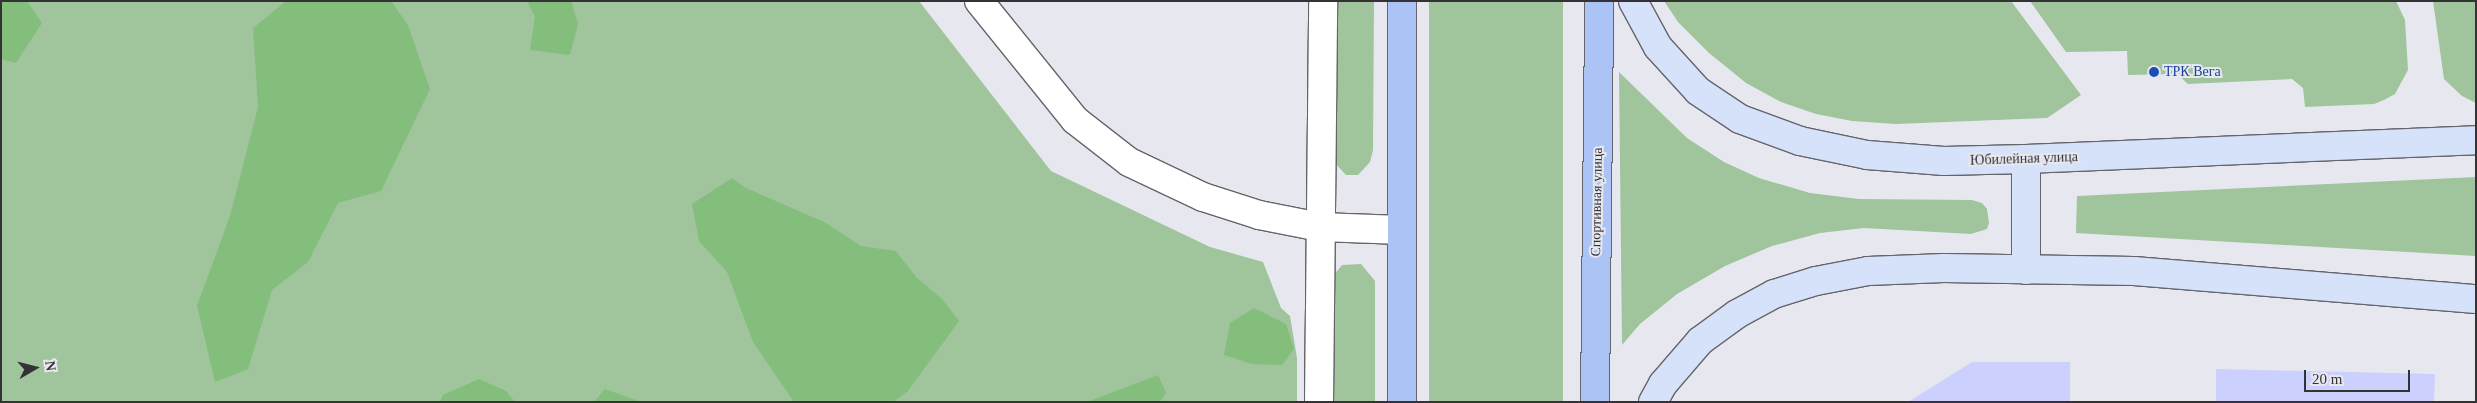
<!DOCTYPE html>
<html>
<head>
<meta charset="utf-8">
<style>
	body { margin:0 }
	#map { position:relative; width:2477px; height:403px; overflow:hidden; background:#e7e8ef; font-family:"Times New Roman",serif }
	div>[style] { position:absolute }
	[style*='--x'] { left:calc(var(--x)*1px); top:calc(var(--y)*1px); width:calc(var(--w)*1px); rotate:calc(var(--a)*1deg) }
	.green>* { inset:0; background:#a0c49c; transform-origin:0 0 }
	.forest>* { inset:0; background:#84be7d }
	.building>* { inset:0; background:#cbd0ff }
	.roads { filter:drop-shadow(1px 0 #64656a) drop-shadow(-1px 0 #64656a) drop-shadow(0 1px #64656a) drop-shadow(0 -1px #64656a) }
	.minor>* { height:28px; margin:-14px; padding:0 14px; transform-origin:14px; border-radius:14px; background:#fff }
	.secondary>* { height:28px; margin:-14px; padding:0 14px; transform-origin:14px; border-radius:14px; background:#d6e1fa }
	.primary>* { height:28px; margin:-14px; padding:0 14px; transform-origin:14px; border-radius:14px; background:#acc4f5 }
	.dots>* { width:14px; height:14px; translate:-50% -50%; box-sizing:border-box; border:2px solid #e7e8ef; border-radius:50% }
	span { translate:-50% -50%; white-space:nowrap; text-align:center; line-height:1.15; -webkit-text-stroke:4px #e7e8ef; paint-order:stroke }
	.transit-label { font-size:14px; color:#164399 }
	.left { translate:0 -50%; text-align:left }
	.street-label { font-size:14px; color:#333336 }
	.frame { position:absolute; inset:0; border:2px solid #333336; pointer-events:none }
	.north { position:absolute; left:10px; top:343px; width:50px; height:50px; -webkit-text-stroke:4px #e7e8ef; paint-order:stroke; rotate:82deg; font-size:14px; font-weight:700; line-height:20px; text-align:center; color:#333336 }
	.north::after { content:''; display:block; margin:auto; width:18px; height:22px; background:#333336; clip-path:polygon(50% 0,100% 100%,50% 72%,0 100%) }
	.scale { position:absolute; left:2304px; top:370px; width:106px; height:22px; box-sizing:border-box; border:2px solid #333336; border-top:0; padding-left:6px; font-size:15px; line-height:18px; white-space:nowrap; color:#333336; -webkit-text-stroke:4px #e7e8ef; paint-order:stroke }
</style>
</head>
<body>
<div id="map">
	<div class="green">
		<i style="clip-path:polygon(1px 1px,919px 1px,1051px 171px,1210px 247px,1263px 262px,1281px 308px,1290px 316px,1297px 358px,1297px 402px,1px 402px)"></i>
		<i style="clip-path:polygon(1330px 1px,1374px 1px,1373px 150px,1370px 162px,1358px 175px,1346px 175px,1333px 161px)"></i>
		<i style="left:1429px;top:1px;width:134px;height:401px"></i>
		<i style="clip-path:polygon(1664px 1px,2011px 1px,2081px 95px,2047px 118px,1896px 124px,1852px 121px,1816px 114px,1781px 102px,1746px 83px,1709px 53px,1678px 22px)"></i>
		<i style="clip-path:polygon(2030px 1px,2396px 1px,2405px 20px,2408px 70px,2395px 94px,2384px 100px,2374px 104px,2305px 107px,2303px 88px,2292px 79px,2188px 84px,2177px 74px,2128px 75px,2127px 51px,2066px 52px)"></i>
		<i style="clip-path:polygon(2433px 1px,2476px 1px,2476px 103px,2462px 96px,2444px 79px)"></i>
		<i style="clip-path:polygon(1619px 72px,1687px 138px,1724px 162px,1759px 178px,1810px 193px,1859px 199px,1972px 200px,1982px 203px,1987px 209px,1989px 223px,1987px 229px,1971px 234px,1864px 228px,1820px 233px,1772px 246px,1725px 266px,1677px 294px,1640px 324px,1622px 345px)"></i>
		<i style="clip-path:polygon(2476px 177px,2476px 256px,2076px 233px,2077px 196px)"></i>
		<i style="clip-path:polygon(1361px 264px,1375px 281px,1375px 402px,1327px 402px,1328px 282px,1342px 265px)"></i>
	</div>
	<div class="forest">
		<i style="clip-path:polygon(1px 1px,27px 1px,42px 23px,16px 63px,1px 59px)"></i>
		<i style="clip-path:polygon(286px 1px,391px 1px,408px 25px,430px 89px,381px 191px,338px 203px,308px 262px,272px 290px,248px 369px,215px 382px,197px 306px,230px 216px,258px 107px,253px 28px)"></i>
		<i style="clip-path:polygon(527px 1px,571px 1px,578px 24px,570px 55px,530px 50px,535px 17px)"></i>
		<i style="clip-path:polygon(732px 178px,746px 188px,824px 222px,861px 246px,896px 251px,916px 277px,942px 299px,959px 321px,908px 391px,893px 402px,794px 402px,753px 342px,727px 272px,699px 241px,692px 204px)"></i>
		<i style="clip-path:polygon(1254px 308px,1286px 324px,1294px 349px,1282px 365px,1252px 364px,1224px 355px,1230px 323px)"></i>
		<i style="clip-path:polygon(1158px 375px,1166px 393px,1160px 402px,1087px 402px)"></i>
		<i style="clip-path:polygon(479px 379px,506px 391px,515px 402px,440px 402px,443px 395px)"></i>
		<i style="clip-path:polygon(605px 389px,641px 402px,594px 402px)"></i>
	</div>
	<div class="building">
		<i style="clip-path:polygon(1972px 362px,2070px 362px,2070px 402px,1908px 402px)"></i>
		<i style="clip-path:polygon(2216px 369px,2435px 374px,2434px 402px,2216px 402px)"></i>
	</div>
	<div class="roads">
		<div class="minor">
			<i style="--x:979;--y:1;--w:153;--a:51.1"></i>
			<i style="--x:1075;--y:120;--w:68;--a:37.9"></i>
			<i style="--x:1129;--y:162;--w:82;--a:25.3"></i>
			<i style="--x:1203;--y:197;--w:59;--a:17.8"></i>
			<i style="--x:1259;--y:215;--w:62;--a:11.1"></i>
			<i style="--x:1320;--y:227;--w:82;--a:2.1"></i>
			<i style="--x:1319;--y:402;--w:401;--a:-89.4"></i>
		</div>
		<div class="secondary">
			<i style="--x:1633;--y:1;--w:52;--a:61.5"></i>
			<i style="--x:1658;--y:47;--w:59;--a:47.7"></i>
			<i style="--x:1698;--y:91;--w:50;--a:33.7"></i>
			<i style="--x:1740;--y:119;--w:64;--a:20.1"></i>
			<i style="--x:1800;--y:141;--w:68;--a:11.8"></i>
			<i style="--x:1867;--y:155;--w:77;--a:4.5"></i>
			<i style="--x:1944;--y:161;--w:82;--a:-1.4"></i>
			<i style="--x:2026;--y:159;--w:450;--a:-2.4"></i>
			<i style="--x:2026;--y:159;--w:111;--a:90"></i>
			<i style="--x:1653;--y:402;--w:21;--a:-61"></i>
			<i style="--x:1663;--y:384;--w:57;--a:-49.3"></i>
			<i style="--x:1700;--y:341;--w:46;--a:-36.1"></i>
			<i style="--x:1737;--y:314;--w:42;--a:-28.4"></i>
			<i style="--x:1774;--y:294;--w:44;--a:-17.2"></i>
			<i style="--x:1816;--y:281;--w:53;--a:-10.9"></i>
			<i style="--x:1868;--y:271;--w:76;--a:-2.3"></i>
			<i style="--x:1944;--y:268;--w:190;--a:0.9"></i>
			<i style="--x:2134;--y:271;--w:343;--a:4.7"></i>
		</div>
		<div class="primary">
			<i style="--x:1402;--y:402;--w:401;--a:-90"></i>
			<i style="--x:1595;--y:402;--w:401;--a:-89.4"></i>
		</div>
	</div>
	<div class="dots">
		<i style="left:2154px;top:72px;background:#1a4fb4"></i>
	</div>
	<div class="transit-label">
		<span class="left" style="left:2164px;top:72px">ТРК Вега</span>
	</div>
	<div class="street-label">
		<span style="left:2024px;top:159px;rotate:-2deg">Юбилейная улица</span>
		<span style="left:1597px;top:202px;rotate:-89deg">Спортивная улица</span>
	</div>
	<div class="frame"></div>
	<div class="north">N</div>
	<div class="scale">20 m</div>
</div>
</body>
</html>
